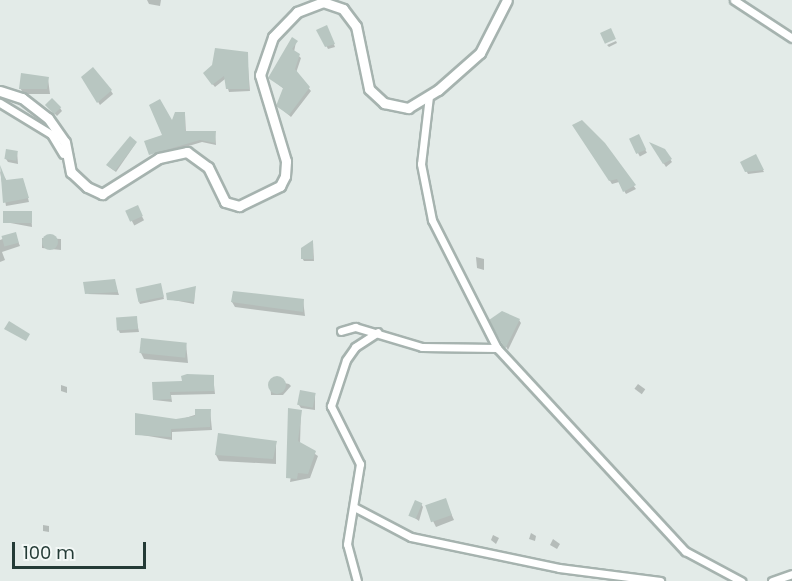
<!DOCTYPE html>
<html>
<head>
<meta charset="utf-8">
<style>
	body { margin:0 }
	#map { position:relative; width:792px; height:581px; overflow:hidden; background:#e3ebe8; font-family:Poppins,sans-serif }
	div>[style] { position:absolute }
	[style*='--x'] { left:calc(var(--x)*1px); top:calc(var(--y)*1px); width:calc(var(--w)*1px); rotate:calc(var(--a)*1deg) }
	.shadow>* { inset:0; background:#0003; transform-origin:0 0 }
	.building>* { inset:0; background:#b8c6c1; transform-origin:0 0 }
	.round { border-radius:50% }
	.roads { filter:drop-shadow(2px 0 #a6b3af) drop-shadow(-2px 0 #a6b3af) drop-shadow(0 2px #a6b3af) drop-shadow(0 -2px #a6b3af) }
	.minor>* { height:7px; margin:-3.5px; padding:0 3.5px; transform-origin:3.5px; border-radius:3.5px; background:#fff }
	.tertiary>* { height:9px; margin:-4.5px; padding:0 4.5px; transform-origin:4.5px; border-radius:4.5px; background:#fff }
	span { translate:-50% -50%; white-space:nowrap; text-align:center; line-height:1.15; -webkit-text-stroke:5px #f3f8f6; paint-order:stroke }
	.scale { position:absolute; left:12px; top:542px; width:134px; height:27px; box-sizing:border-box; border:3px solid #243b36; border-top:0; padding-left:8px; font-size:18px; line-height:21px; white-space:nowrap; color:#243b36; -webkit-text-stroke:4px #f3f8f6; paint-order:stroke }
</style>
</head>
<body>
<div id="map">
	<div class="shadow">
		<i style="clip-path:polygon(147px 0,161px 0,160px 6px,149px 4px)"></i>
		<i style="clip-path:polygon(318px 30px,328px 30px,335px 47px,328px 49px)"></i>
		<i style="clip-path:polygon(616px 41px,617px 43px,609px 47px,607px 45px)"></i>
		<i style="clip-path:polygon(296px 42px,294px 52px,301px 58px,296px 73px,311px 91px,291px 117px,278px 106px,284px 89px,270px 78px)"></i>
		<i style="clip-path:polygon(247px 54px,250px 91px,229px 92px,225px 79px,215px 87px,206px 76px)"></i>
		<i style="clip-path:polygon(83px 78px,111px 91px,113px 94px,100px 105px)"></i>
		<i style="clip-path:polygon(48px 79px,50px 94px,24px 94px,20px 88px)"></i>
		<i style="clip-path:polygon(49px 108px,60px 108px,62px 111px,57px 116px)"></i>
		<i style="clip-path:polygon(185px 114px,186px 133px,215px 133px,216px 145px,202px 142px,152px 157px)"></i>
		<i style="clip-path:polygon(574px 125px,591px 130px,636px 189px,626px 194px,619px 182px,612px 184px)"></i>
		<i style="left:638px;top:136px;width:19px;height:8px;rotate:62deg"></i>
		<i style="clip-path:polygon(136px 143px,116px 172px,109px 167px,107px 165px)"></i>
		<i style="clip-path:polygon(652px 145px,664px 150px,672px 162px,666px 167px)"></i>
		<i style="clip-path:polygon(17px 152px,18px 164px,8px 162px,6px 159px)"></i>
		<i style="clip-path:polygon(755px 156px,764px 172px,748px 174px,742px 162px)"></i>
		<i style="clip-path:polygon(0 171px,7px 181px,24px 183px,29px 202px,6px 206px)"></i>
		<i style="left:137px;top:207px;width:15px;height:11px;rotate:62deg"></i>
		<i style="clip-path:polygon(31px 213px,32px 227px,5px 222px)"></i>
		<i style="clip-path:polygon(15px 234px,20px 246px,2px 252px,5px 260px,0 262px,0 240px)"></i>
		<i style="clip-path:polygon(42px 238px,61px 239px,61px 250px,42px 248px)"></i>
		<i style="clip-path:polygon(313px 242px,314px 261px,304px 261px,302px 258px)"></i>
		<i style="clip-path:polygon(476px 257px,484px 259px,484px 270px,477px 268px)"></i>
		<i style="clip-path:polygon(114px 281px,119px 295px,87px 294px)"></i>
		<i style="clip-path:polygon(161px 287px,164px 299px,140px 304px,139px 302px)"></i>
		<i style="clip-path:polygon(195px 288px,194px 304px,168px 299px)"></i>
		<i style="clip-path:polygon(303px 300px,305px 316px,235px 307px,232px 302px)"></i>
		<i style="clip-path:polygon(136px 318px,139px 332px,120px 333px,118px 329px)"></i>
		<i style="clip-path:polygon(519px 320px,521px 323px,508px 350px,491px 321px)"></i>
		<i style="clip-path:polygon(186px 344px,188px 363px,144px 359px,141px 353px)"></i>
		<i style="clip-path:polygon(213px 376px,215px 394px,171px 395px,172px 402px,154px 400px,184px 382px)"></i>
		<i style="clip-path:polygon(270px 380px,289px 384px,291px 386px,283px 395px,271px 395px)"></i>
		<i style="left:638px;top:384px;width:9px;height:6px;rotate:36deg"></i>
		<i style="clip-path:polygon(61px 385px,67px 387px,67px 393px,61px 391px)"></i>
		<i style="clip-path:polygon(315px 394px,315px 410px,301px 408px,299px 405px)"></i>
		<i style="clip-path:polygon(210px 410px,212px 430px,172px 432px,172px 440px,136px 434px)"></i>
		<i style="clip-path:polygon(301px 411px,300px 444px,318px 456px,310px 478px,290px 482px)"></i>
		<i style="clip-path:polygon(276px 443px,276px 464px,219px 461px,216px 455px)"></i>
		<i style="clip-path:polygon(445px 500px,454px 520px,436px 527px,433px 521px)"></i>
		<i style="clip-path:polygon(421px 504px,423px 507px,419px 521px,412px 516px)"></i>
		<i style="clip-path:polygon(43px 525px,49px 526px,49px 532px,43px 531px)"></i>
		<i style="clip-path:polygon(531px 533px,536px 536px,535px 541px,529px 539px)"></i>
		<i style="clip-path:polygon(493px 535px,499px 538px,496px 544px,491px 540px)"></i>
		<i style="clip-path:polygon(553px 539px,560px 544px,557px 549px,550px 545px)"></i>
	</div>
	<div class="building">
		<i style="clip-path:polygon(327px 25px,335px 44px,325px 47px,316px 30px)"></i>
		<i style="left:611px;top:28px;width:12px;height:12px;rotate:66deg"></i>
		<i style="clip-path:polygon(292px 37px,298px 41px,292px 49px,300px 54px,295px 69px,310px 87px,289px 115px,276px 106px,283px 88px,268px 78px)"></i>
		<i style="clip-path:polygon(215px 48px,248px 52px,249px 89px,226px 89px,224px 76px,212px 85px,203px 73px,212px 65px)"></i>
		<i style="clip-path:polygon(93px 67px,112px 90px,97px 103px,81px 77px)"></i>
		<i style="clip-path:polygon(21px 73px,49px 77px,47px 89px,19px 89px)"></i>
		<i style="left:52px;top:98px;width:13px;height:10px;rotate:45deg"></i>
		<i style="clip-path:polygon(160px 99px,172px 120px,175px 112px,185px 112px,185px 131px,216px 131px,215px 143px,200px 140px,149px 155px,144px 141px,162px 135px,149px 105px)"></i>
		<i style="clip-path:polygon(582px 120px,605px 143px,636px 185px,623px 192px,617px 179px,609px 181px,572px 125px)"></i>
		<i style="left:639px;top:134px;width:17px;height:11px;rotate:65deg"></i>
		<i style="clip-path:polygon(130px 136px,137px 142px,115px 171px,106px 165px)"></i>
		<i style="clip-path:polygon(649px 142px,665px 149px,672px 159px,663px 164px)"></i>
		<i style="left:6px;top:149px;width:12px;height:10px;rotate:9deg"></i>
		<i style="clip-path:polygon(756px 154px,764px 170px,745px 172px,740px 162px)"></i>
		<i style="clip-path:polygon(0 165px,6px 180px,23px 178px,29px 198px,3px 203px)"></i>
		<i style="left:138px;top:205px;width:12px;height:14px;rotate:66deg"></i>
		<i style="left:3px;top:211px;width:29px;height:12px"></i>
		<i style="left:16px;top:232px;width:11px;height:15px;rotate:75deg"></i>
		<i class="round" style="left:42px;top:234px;width:16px;height:16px"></i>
		<i style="clip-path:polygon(313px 240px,313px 259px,301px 259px,301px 248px)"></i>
		<i style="clip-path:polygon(115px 279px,118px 292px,85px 294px,83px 282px)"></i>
		<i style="left:161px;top:283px;width:14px;height:26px;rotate:78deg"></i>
		<i style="clip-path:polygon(196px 286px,194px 302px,167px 300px,166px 293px)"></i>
		<i style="clip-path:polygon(233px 291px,304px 299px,303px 312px,231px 302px)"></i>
		<i style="clip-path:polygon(502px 311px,520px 319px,505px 349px,489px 320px)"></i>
		<i style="left:137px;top:316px;width:13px;height:21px;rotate:86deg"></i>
		<i style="clip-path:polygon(9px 321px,30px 334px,26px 341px,4px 329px)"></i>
		<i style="left:141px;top:338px;width:46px;height:15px;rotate:6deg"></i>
		<i style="clip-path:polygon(187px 374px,214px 375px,214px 391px,170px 392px,171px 399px,153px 400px,152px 382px,182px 381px,181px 376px)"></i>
		<i class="round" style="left:268px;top:376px;width:18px;height:18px"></i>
		<i style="left:300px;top:390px;width:16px;height:15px;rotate:11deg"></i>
		<i style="clip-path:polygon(288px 408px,302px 410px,298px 441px,316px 451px,308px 474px,298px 473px,297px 479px,286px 478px)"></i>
		<i style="clip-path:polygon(195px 409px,211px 409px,210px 427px,171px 429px,171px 437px,135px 435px,135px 413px,176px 419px,195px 416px)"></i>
		<i style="clip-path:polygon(218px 433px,277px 441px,273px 459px,215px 455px)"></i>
		<i style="left:446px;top:498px;width:18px;height:22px;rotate:71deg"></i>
		<i style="left:415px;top:500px;width:8px;height:17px;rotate:23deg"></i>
	</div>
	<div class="roads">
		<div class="minor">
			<i style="--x:734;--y:0;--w:69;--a:33.2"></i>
			<i style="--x:429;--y:96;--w:68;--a:96.7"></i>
			<i style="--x:421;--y:164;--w:57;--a:78.9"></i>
			<i style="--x:432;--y:220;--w:144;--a:63.1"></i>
			<i style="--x:497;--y:348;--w:277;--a:47.2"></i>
			<i style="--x:685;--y:551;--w:64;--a:28.2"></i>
			<i style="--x:0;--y:103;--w:60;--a:31.3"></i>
			<i style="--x:51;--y:134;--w:23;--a:59"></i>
			<i style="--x:341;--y:331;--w:15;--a:-16"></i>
			<i style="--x:355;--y:327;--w:70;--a:16.6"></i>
			<i style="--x:422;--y:347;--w:75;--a:0.8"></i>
			<i style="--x:354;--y:507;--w:64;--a:27.8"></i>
			<i style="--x:411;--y:537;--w:151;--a:11.8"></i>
			<i style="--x:559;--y:568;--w:102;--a:7.3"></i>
			<i style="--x:357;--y:581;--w:38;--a:-105"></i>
			<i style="--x:347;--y:544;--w:81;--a:-80.8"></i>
			<i style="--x:360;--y:464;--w:65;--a:-116.6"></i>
			<i style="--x:331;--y:406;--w:48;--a:-71.9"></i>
			<i style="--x:346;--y:360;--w:16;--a:-55"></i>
			<i style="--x:355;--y:347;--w:27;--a:-33"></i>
			<i style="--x:772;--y:581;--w:21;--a:-19"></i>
		</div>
		<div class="tertiary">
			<i style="--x:0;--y:91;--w:23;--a:18"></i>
			<i style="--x:22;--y:98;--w:33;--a:38"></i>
			<i style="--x:48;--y:118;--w:29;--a:55"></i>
			<i style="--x:65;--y:142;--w:31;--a:79"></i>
			<i style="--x:71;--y:172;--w:22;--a:43"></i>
			<i style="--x:87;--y:187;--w:17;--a:25"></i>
			<i style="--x:102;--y:194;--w:67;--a:-32.3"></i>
			<i style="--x:159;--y:158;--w:29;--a:-12"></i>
			<i style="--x:187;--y:152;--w:26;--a:36"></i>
			<i style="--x:208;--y:167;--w:39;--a:64"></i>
			<i style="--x:225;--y:202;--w:15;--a:16"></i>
			<i style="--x:239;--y:206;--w:46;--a:-26"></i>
			<i style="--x:280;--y:186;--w:11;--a:-63"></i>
			<i style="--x:285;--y:176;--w:15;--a:-86"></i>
			<i style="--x:286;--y:161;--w:90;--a:-106.8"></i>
			<i style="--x:260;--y:75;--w:40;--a:-71.1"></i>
			<i style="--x:273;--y:37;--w:35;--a:-46"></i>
			<i style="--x:297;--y:12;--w:28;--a:-21"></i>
			<i style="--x:323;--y:2;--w:21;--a:19"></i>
			<i style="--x:343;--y:9;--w:21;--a:53"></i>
			<i style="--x:356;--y:26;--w:64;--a:78.3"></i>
			<i style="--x:369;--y:89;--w:21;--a:43"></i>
			<i style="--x:384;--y:103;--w:25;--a:12"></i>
			<i style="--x:408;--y:108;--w:35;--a:-31"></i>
			<i style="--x:438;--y:90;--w:56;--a:-41.4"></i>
			<i style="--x:480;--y:53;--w:59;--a:-63"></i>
		</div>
	</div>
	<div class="scale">100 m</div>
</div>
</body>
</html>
